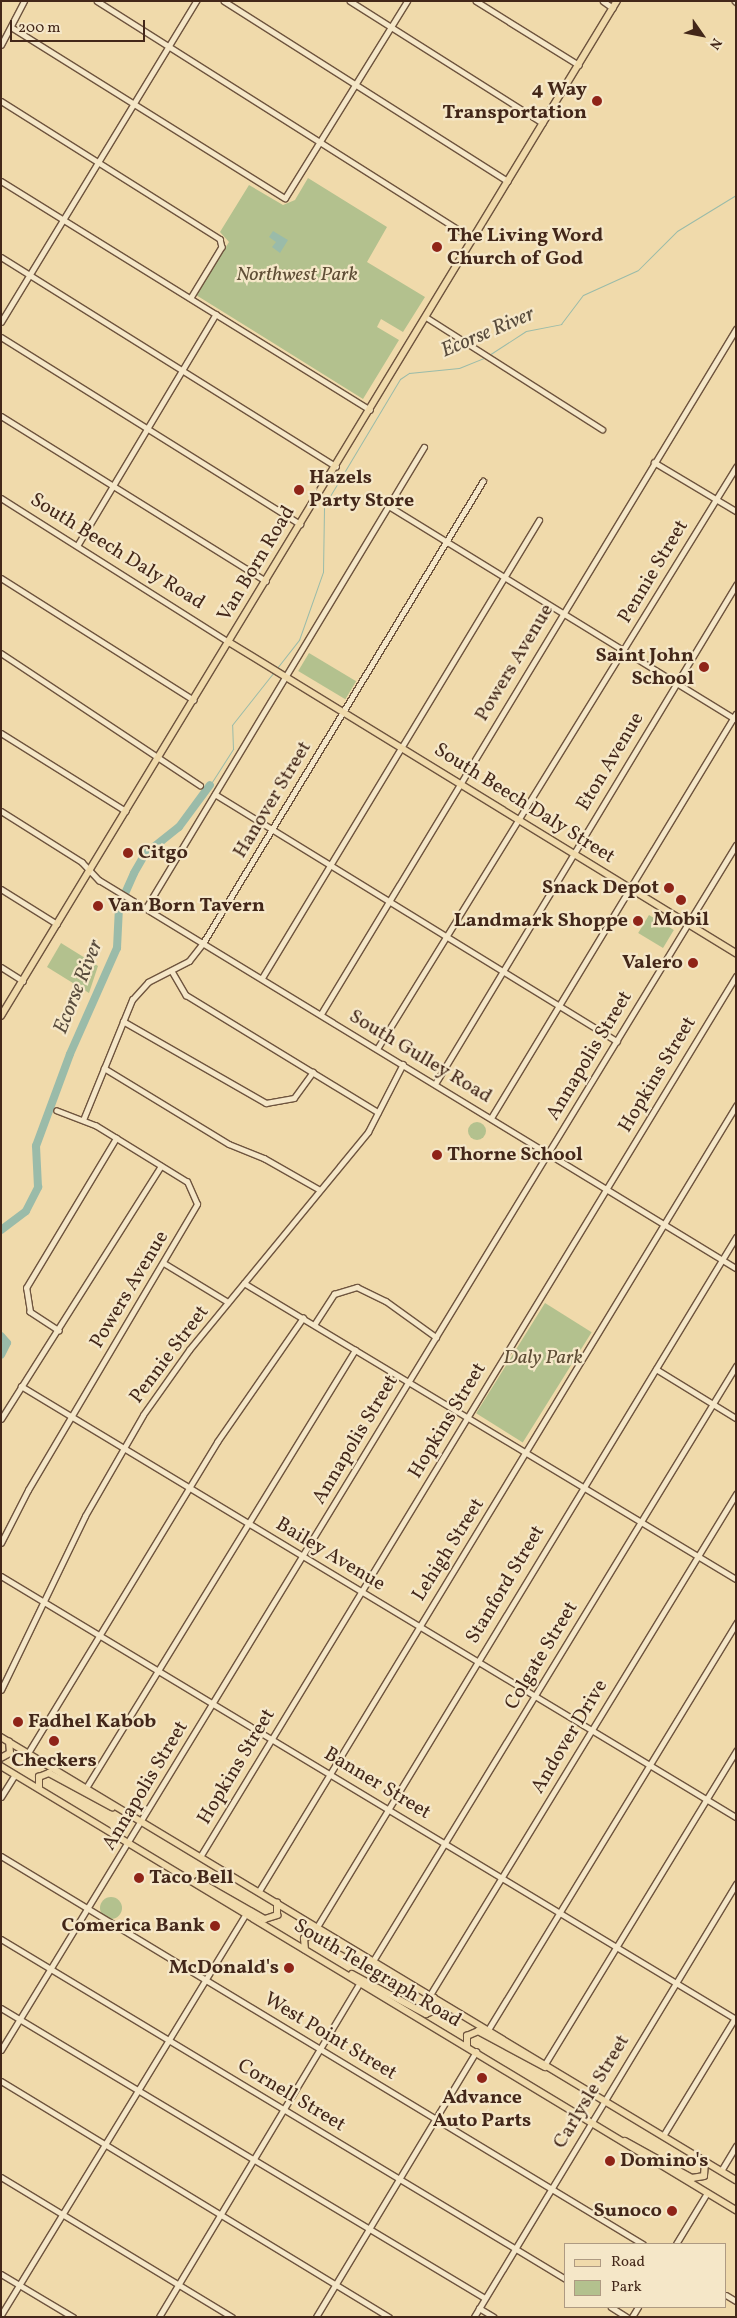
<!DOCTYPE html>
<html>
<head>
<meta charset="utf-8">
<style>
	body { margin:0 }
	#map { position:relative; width:737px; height:2318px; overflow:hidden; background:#f0daab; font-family:Vollkorn,serif }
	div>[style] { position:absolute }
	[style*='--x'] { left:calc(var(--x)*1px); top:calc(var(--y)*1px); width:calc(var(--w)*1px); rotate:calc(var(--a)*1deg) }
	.green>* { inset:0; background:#b3c18e; transform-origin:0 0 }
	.round { border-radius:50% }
	.water>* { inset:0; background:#9abba9 }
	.stream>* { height:1px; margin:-0.5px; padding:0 0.5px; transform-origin:0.5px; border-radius:0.5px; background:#9abba9 }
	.river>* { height:8px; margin:-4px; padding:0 4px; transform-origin:4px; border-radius:4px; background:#9abba9 }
	.roads { filter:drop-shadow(1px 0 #6e543e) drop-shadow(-1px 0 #6e543e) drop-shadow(0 1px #6e543e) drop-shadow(0 -1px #6e543e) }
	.minor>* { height:4.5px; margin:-2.25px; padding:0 2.25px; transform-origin:2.25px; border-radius:2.25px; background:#f5e7c8 }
	.major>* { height:5.5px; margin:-2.75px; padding:0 2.75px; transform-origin:2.75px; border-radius:2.75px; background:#f0daab }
	.dots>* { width:14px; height:14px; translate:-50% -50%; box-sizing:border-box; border:2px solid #f5e7c8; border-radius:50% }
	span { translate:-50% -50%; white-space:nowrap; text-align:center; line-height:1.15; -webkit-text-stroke:4.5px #f5e7c8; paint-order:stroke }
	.poi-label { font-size:20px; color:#432719; font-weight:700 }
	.right { translate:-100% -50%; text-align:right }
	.left { translate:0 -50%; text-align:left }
	.park-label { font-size:20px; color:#5f4e36; font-style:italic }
	.street-label { font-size:20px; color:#432719 }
	.water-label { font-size:21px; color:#594c3d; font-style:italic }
	.frame { position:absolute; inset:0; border:2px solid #432719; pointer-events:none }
	.legend { position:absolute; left:564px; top:2243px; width:162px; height:65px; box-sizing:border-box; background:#f5e7c8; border:1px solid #ae9a82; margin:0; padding:6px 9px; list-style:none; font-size:15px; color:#432719 }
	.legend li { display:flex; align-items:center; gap:10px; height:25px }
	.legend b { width:25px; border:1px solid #ae9a82 }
	.north { position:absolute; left:677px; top:10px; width:50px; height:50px; -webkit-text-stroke:4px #f5e7c8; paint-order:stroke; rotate:123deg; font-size:14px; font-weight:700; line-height:20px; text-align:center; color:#432719 }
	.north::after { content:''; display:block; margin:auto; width:18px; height:22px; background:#432719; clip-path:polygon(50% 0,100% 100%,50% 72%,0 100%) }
	.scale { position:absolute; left:10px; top:20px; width:135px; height:22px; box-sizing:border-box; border:2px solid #432719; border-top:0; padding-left:6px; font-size:15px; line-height:18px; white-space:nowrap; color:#432719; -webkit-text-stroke:4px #f5e7c8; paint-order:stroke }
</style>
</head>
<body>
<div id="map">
	<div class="green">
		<i style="clip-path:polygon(308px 178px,387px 227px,367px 262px,425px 297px,403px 332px,381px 319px,377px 327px,399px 340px,363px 399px,196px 295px,229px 242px,220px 232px,249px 185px,283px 205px,295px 200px)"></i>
		<i style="left:309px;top:653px;width:55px;height:21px;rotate:31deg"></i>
		<i style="left:649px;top:915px;width:29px;height:21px;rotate:31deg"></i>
		<i style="clip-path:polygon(61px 943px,98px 966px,89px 993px,47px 967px)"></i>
		<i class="round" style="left:468px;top:1122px;width:18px;height:18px"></i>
		<i style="left:545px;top:1303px;width:55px;height:130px;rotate:32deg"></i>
		<i class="round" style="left:100px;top:1897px;width:22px;height:22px"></i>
	</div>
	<div class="water">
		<i style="clip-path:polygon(273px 231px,288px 240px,280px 253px,272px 247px,276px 242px,269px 237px)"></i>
	</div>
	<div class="stream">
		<i style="--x:489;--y:355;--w:44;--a:-33"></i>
		<i style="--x:526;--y:331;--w:36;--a:-11"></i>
		<i style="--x:561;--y:324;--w:36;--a:-53"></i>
		<i style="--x:583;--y:295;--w:60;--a:-24.4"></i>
		<i style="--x:638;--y:270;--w:55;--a:-45"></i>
		<i style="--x:677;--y:231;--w:69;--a:-31.4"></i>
		<i style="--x:277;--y:668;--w:36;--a:-52"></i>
		<i style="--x:299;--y:640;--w:72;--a:-70.6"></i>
		<i style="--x:323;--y:572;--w:66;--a:-89.1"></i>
		<i style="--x:324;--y:506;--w:148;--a:-59.1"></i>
		<i style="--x:400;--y:379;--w:11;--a:-34"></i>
		<i style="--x:409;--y:373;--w:50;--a:-5.7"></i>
		<i style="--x:459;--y:368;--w:29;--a:-22"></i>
		<i style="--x:210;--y:785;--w:43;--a:-57.4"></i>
		<i style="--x:233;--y:749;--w:24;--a:-92"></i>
		<i style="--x:232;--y:725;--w:66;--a:-51.7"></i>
	</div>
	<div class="river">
		<i style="--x:1;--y:1230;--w:31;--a:-37"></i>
		<i style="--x:26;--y:1211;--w:27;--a:-63"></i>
		<i style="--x:38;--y:1187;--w:41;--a:-92.8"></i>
		<i style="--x:36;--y:1146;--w:98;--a:-69.7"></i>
		<i style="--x:70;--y:1054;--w:116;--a:-66.1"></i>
		<i style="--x:117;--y:948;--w:41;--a:-87.2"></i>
		<i style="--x:119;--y:907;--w:37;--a:-66"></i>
		<i style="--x:134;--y:873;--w:22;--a:-60"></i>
		<i style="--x:145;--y:854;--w:43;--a:-38.5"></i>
		<i style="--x:179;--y:827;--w:52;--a:-53.6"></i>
		<i style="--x:1;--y:1336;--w:9;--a:49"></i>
		<i style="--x:7;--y:1343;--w:13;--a:117"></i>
	</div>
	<div class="roads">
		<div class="minor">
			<i style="--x:97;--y:1;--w:445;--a:32.3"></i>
			<i style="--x:224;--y:1;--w:336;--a:32.4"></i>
			<i style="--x:350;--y:1;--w:228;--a:32.3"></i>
			<i style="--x:476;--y:1;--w:121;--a:31.9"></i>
			<i style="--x:603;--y:1;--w:12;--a:35"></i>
			<i style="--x:735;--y:1;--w:1;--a:45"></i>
			<i style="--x:11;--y:27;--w:323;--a:32"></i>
			<i style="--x:285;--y:198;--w:232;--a:-58.2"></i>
			<i style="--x:1;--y:45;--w:50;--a:-62.4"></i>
			<i style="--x:1;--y:101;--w:259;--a:32.2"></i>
			<i style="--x:220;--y:239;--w:8;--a:76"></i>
			<i style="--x:222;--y:247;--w:60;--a:121.3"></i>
			<i style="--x:1;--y:181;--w:434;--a:31.8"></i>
			<i style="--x:1;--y:257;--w:395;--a:32"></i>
			<i style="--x:426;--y:317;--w:209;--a:32.5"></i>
			<i style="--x:1;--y:322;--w:376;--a:-58.7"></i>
			<i style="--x:1;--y:337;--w:353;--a:32"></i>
			<i style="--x:1;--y:416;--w:312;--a:31.9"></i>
			<i style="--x:654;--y:462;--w:96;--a:30.9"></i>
			<i style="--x:1;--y:498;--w:270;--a:32.3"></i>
			<i style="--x:389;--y:506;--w:406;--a:31.6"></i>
			<i style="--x:77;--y:546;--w:270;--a:-59.1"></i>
			<i style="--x:1;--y:578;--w:228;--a:32.3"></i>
			<i style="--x:1;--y:653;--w:239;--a:33.6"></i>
			<i style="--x:1;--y:733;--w:147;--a:32"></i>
			<i style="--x:215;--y:794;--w:472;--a:31.6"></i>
			<i style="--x:1;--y:811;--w:96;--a:32.2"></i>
			<i style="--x:82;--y:862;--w:25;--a:47"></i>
			<i style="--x:99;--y:880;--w:746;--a:31.35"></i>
			<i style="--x:1;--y:889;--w:66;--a:32"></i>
			<i style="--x:146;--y:908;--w:538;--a:-58.91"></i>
			<i style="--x:1;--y:967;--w:26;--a:32"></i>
			<i style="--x:172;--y:971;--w:28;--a:60"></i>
			<i style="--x:186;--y:995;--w:225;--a:31.4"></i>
			<i style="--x:262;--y:978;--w:535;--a:-58.83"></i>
			<i style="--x:321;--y:1014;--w:801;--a:-58.79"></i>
			<i style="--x:123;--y:1021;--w:165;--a:29.8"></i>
			<i style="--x:266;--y:1103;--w:28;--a:-10"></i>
			<i style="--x:294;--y:1098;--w:32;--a:-54"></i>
			<i style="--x:377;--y:1049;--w:684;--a:-58.33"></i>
			<i style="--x:104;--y:1068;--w:146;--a:31.3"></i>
			<i style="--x:229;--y:1144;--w:38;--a:22"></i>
			<i style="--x:264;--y:1158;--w:64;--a:29.7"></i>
			<i style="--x:435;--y:1084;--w:583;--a:-58.9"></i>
			<i style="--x:491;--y:1118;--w:472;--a:-58.8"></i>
			<i style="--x:83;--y:1120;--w:130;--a:-67.8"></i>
			<i style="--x:132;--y:1000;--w:24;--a:-48"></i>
			<i style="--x:148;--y:982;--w:46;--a:-27.1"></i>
			<i style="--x:189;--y:961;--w:23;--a:-52"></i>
			<i style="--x:203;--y:943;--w:540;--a:-58.78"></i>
			<i style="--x:164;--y:1263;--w:75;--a:31.4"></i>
			<i style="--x:244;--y:1283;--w:574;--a:31.03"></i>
			<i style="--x:314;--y:1325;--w:37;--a:-57"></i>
			<i style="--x:334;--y:1294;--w:24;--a:-17"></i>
			<i style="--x:357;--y:1287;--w:32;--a:26"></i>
			<i style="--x:386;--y:1301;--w:62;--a:35.8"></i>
			<i style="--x:59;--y:1331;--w:35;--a:-147"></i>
			<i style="--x:30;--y:1312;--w:24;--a:-99"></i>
			<i style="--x:26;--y:1288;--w:175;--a:-59"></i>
			<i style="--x:656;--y:1369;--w:94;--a:31.5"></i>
			<i style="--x:21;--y:1386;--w:835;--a:31.08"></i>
			<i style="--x:1;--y:1419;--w:299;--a:-57.7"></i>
			<i style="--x:1;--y:1543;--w:59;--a:-63"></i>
			<i style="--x:28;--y:1490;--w:332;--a:-59.4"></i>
			<i style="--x:197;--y:1204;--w:24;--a:-114"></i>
			<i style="--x:187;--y:1182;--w:107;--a:-148.4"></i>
			<i style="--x:96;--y:1126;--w:42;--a:-159"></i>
			<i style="--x:1;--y:1576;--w:858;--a:31.08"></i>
			<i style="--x:1;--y:1690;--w:193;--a:-64.2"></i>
			<i style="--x:85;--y:1516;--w:116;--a:-60.1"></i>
			<i style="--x:143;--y:1415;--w:80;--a:-54.7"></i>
			<i style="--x:189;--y:1350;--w:282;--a:-50.6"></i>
			<i style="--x:368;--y:1132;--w:76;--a:-62.8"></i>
			<i style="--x:28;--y:1753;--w:364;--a:-58.7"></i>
			<i style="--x:217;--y:1442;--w:151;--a:-55.3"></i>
			<i style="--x:86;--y:1788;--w:514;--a:-58.44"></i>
			<i style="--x:1;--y:1797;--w:26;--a:-58"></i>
			<i style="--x:1;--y:1856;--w:750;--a:31.15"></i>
			<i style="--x:200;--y:1857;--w:1031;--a:-58.68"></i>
			<i style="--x:259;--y:1891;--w:919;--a:-58.72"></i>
			<i style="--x:317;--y:1927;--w:807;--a:-58.73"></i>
			<i style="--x:1;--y:1939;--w:659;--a:31.04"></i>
			<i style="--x:373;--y:1961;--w:697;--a:-58.61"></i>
			<i style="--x:430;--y:1995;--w:587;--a:-58.58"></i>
			<i style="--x:1;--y:2008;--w:564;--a:30.93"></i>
			<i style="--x:488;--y:2030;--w:477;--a:-58.6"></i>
			<i style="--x:1;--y:2050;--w:1411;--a:-58.62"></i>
			<i style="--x:545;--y:2064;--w:367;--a:-58.6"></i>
			<i style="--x:1;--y:2081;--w:454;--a:31.3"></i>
			<i style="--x:663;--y:2136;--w:138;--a:-58.6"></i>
			<i style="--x:721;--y:2171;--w:29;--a:-59"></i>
			<i style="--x:1;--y:2177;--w:270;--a:31.2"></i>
			<i style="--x:676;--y:2244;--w:60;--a:-58.7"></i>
			<i style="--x:1;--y:2274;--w:84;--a:30.8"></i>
			<i style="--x:726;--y:2295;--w:12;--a:31"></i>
			<i style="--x:611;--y:2307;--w:19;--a:32"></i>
			<i style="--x:479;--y:2308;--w:17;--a:31"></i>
			<i style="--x:1;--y:2315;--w:470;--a:-58.6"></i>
			<i style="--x:159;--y:2317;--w:391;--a:-59"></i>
			<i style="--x:316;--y:2317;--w:310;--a:-58.9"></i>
			<i style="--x:474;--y:2317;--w:506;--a:-58.82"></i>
			<i style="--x:632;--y:2317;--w:12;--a:-59"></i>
		</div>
		<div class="major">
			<i style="--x:229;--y:642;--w:595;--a:31.53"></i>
			<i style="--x:1;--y:1016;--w:1187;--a:-58.75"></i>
			<i style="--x:1;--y:1737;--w:858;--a:31.08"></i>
			<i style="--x:1;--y:1758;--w:10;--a:-29"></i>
			<i style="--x:10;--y:1753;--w:11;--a:-95"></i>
			<i style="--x:1;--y:1766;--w:859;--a:31.14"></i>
			<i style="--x:39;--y:1788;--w:11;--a:-90"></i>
			<i style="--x:39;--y:1777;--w:11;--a:-22"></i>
			<i style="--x:49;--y:1773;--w:72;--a:28.4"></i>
			<i style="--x:198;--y:1881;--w:77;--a:29.6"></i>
			<i style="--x:265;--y:1919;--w:13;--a:-18"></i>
			<i style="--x:277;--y:1915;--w:12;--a:-90"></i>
			<i style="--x:305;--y:1950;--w:11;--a:-95"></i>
			<i style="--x:304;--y:1939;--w:12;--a:-35"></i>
			<i style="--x:314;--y:1932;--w:82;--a:29.1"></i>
			<i style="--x:352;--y:1974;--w:84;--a:28.4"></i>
			<i style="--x:426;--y:2014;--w:10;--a:-24"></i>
			<i style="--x:435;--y:2010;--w:12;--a:-95"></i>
			<i style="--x:467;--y:2047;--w:11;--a:-90"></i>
			<i style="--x:467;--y:2036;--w:12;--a:-24"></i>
			<i style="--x:478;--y:2031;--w:76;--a:28.2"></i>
			<i style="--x:625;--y:2141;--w:77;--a:28.9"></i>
			<i style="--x:692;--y:2178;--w:12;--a:-9"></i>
			<i style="--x:704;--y:2176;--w:15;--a:-86"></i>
		</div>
	</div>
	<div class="dots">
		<i style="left:597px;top:101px;background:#8f2418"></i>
		<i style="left:437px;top:247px;background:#8f2418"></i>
		<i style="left:299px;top:490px;background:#8f2418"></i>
		<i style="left:704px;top:667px;background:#8f2418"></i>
		<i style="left:128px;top:853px;background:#8f2418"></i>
		<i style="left:669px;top:888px;background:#8f2418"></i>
		<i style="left:681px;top:900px;background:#8f2418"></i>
		<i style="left:98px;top:906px;background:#8f2418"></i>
		<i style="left:638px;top:921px;background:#8f2418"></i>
		<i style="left:693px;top:963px;background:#8f2418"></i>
		<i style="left:437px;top:1155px;background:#8f2418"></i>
		<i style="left:18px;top:1722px;background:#8f2418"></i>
		<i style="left:54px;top:1741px;background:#8f2418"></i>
		<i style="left:139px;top:1878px;background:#8f2418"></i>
		<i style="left:215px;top:1926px;background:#8f2418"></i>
		<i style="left:289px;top:1968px;background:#8f2418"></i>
		<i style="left:482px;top:2078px;background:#8f2418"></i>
		<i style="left:610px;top:2161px;background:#8f2418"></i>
		<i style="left:672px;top:2211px;background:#8f2418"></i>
	</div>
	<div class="poi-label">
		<span class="right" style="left:587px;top:102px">4 Way<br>Transportation</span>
		<span class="left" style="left:447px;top:248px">The Living Word<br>Church of God</span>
		<span class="left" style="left:309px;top:490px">Hazels<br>Party Store</span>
		<span class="right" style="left:694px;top:668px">Saint John<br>School</span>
		<span class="left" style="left:138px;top:853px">Citgo</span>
		<span class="right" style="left:659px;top:888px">Snack Depot</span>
		<span class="left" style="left:108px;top:906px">Van Born Tavern</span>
		<span style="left:681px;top:920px">Mobil</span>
		<span class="right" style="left:628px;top:921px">Landmark Shoppe</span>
		<span class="right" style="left:683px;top:963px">Valero</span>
		<span class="left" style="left:447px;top:1155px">Thorne School</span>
		<span class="left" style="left:28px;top:1722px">Fadhel Kabob</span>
		<span style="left:54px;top:1761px">Checkers</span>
		<span class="left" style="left:149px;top:1878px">Taco Bell</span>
		<span class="right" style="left:205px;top:1926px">Comerica Bank</span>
		<span class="right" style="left:279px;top:1968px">McDonald's</span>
		<span style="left:482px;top:2110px">Advance<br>Auto Parts</span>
		<span class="left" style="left:620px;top:2161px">Domino's</span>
		<span class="right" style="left:662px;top:2211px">Sunoco</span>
	</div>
	<div class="park-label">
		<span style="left:297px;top:275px">Northwest Park</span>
		<span style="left:543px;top:1358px">Daly Park</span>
	</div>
	<div class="street-label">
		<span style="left:117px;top:552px;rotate:32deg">South Beech Daly Road</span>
		<span style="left:257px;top:564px;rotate:-59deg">Van Born Road</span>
		<span style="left:654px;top:572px;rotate:-59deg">Pennie Street</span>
		<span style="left:515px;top:663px;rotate:-59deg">Powers Avenue</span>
		<span style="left:611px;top:762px;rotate:-59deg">Eton Avenue</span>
		<span style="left:273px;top:800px;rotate:-59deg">Hanover Street</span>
		<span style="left:524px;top:804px;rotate:32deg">South Beech Daly Street</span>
		<span style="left:590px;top:1056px;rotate:-59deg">Annapolis Street</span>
		<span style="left:420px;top:1057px;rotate:31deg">South Gulley Road</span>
		<span style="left:658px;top:1075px;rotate:-59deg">Hopkins Street</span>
		<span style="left:130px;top:1290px;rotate:-59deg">Powers Avenue</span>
		<span style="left:170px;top:1355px;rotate:-53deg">Pennie Street</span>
		<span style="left:448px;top:1421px;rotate:-59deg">Hopkins Street</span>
		<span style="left:356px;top:1440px;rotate:-59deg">Annapolis Street</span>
		<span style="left:449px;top:1550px;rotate:-58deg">Lehigh Street</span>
		<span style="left:330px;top:1555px;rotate:31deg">Bailey Avenue</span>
		<span style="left:506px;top:1585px;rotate:-59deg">Stanford Street</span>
		<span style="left:542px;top:1656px;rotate:-59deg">Colgate Street</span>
		<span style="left:570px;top:1737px;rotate:-59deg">Andover Drive</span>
		<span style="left:237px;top:1767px;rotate:-59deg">Hopkins Street</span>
		<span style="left:377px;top:1784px;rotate:31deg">Banner Street</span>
		<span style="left:146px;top:1786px;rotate:-59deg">Annapolis Street</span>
		<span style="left:377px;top:1974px;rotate:31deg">South Telegraph Road</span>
		<span style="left:330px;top:2037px;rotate:31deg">West Point Street</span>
		<span style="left:592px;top:2092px;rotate:-59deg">Carlysle Street</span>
		<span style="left:291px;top:2096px;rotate:31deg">Cornell Street</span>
	</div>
	<div class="water-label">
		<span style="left:488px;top:333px;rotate:-23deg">Ecorse River</span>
		<span style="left:79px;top:987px;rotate:-68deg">Ecorse River</span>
	</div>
	<div class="frame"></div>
	<ul class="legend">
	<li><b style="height:6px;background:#f0daab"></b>Road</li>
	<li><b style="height:14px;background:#b3c18e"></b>Park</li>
	</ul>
	<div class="north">N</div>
	<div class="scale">200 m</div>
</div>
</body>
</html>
